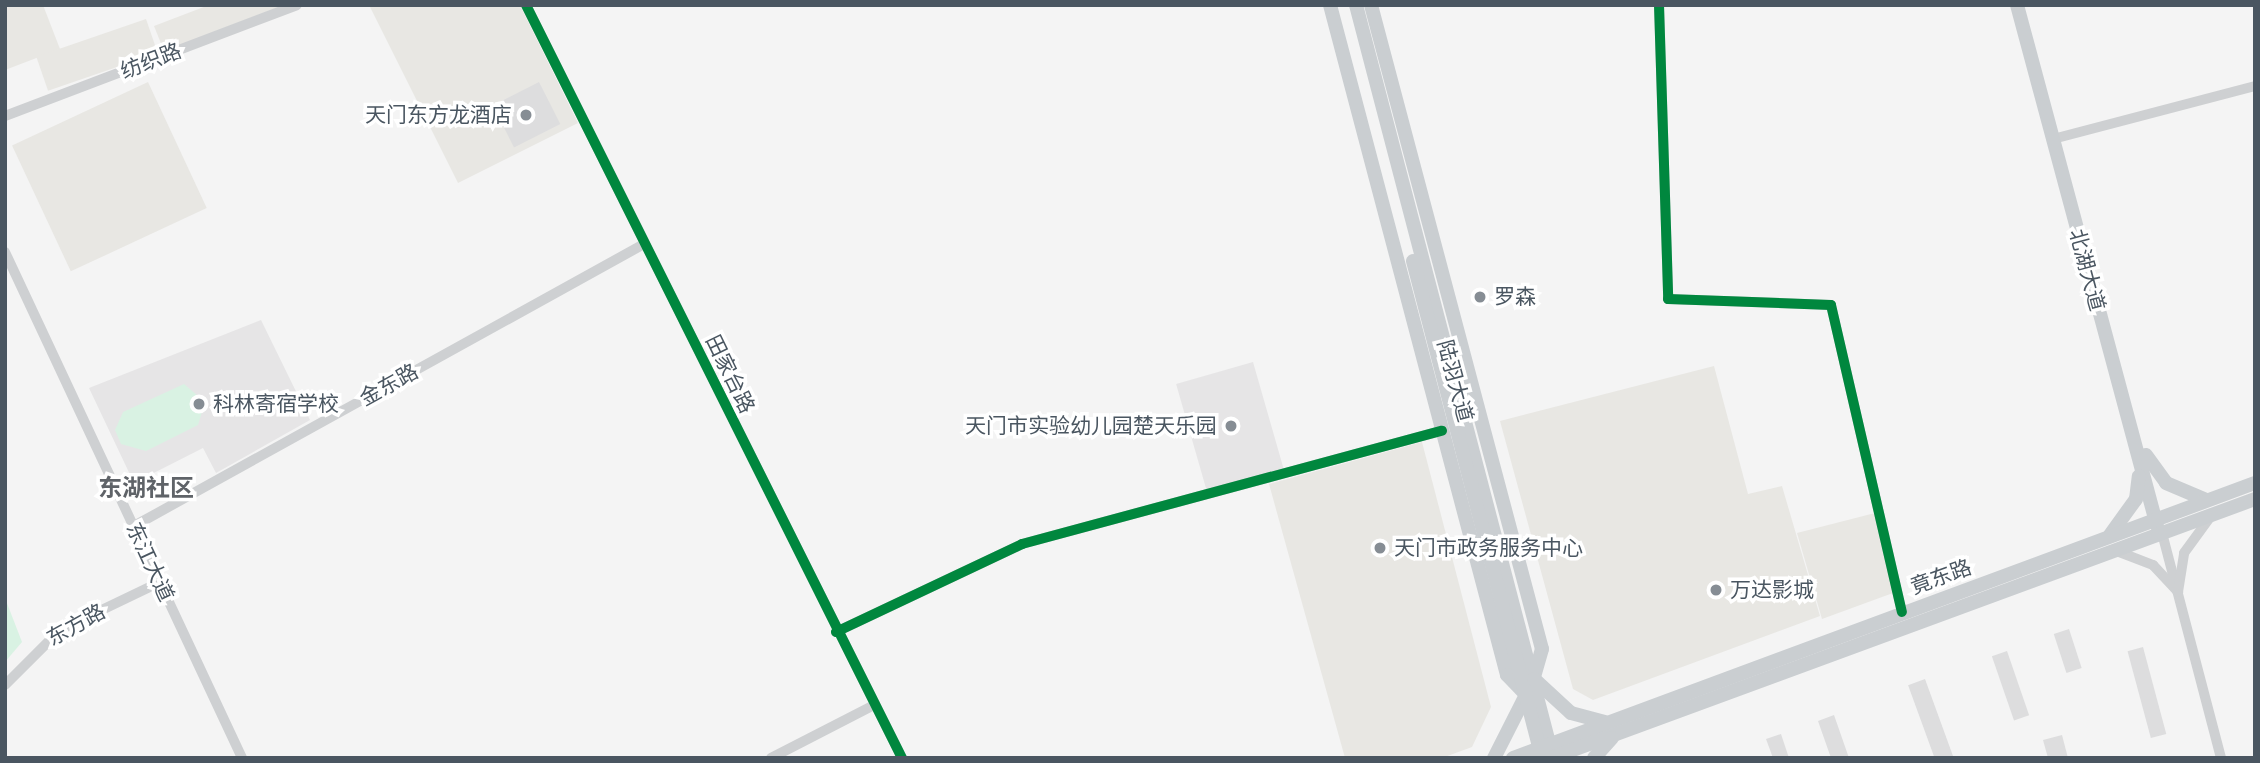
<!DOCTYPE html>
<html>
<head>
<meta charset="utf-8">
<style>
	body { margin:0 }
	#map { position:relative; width:2260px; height:763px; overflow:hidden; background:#f4f4f4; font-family:"Public Sans","Noto Sans SC",sans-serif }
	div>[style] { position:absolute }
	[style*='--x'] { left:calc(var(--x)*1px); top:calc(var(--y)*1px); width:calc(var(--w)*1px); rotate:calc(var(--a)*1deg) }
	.commercial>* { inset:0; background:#e8e7e3; transform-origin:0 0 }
	.education>* { inset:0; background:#e6e5e6; transform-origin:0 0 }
	.green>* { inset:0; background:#d9f2e3 }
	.building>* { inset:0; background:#ddddde; transform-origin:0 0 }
	.minor>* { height:10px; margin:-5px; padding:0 5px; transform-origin:5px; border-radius:5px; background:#ced0d2 }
	.major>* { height:14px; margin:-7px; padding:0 7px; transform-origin:7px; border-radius:7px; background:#caced1 }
	.cycleway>* { height:10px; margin:-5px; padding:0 5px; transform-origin:5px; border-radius:5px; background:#00873e }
	.dots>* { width:19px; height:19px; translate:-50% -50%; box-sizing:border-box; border:4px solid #fff; border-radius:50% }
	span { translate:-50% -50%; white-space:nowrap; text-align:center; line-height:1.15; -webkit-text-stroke:7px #fff; paint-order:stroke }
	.street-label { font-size:21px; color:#4a5661 }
	.poi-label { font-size:21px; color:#4a5661 }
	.right { translate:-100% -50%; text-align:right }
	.left { translate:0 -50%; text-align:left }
	.quarter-label { font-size:24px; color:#5f6368; font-weight:700 }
	.frame { position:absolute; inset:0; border:7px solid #4a5661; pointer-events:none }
</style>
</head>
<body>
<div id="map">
	<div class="commercial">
		<i style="clip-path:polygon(5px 5px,43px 5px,60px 49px,5px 70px)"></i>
		<i style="clip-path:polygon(209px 5px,284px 5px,164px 51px,154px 26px)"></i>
		<i style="clip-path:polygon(369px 5px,520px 5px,578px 123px,458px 183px)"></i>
		<i style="left:146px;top:19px;width:36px;height:116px;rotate:71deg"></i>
		<i style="left:148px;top:82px;width:139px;height:150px;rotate:65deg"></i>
		<i style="clip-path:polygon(1714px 366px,1748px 494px,1782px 486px,1820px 616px,1593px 700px,1573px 689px,1500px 421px)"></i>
		<i style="clip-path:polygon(1422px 442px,1491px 707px,1472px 747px,1442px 758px,1345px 758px,1269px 484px)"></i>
		<i style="clip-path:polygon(1875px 513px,1893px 593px,1822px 619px,1797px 533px)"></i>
	</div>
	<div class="education">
		<i style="clip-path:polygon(261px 320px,310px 420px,216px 473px,203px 448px,134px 483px,89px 388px)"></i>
		<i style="left:1253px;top:362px;width:111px;height:80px;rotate:74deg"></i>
	</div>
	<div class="green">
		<i style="clip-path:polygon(184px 384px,205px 402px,198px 425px,146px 451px,121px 444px,115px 430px,123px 412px)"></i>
		<i style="clip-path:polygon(5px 598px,22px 642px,5px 662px)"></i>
	</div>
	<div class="building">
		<i style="left:539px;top:82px;width:47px;height:52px;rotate:63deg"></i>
		<i style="left:2069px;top:629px;width:41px;height:16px;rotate:72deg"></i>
		<i style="left:2143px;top:647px;width:90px;height:16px;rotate:75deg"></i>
		<i style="left:2007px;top:651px;width:68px;height:16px;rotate:71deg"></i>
		<i style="left:1925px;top:679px;width:84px;height:18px;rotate:70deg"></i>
		<i style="clip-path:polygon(1834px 715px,1849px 758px,1831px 758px,1818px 721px)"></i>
		<i style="clip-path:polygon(1781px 734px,1789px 758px,1773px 758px,1766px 739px)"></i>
		<i style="clip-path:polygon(2062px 735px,2068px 758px,2048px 758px,2043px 740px)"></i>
	</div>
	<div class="minor">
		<i style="--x:526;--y:5;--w:842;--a:63.47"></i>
		<i style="--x:1659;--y:5;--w:294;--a:88.2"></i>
		<i style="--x:1668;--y:299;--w:163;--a:2.1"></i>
		<i style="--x:1831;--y:305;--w:315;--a:77"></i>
		<i style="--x:5;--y:116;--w:312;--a:-20.8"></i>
		<i style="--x:2053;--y:139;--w:209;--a:-14.7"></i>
		<i style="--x:5;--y:252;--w:559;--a:64.9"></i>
		<i style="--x:134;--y:526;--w:583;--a:-28.94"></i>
		<i style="--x:2162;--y:533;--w:233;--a:75.3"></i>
		<i style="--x:2114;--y:550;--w:42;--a:21"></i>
		<i style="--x:2153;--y:565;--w:37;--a:47"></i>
		<i style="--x:2178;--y:592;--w:39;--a:-81"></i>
		<i style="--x:2184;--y:553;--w:46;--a:-53.9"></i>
		<i style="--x:836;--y:632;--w:206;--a:-25.3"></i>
		<i style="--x:1022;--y:544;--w:435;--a:-15.1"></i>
		<i style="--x:5;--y:685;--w:78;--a:-45"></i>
		<i style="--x:60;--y:630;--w:111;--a:-25.6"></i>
		<i style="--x:771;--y:758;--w:114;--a:-27.2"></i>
	</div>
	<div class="major">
		<i style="--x:1330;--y:5;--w:693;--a:75.2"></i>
		<i style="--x:1507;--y:675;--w:28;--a:46"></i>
		<i style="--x:1526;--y:695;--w:71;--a:116.9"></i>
		<i style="--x:1356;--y:5;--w:778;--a:75.34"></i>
		<i style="--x:1371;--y:5;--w:666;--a:75.13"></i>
		<i style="--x:1542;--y:649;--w:29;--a:106"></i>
		<i style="--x:2017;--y:5;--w:539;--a:74.96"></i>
		<i style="--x:1413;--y:261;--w:513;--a:75.45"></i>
		<i style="--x:2146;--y:455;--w:34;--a:54"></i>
		<i style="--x:2166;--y:483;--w:43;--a:23"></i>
		<i style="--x:2110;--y:535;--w:44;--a:-54.2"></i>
		<i style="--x:2136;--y:499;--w:23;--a:-83"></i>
		<i style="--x:1534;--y:679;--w:50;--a:42.6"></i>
		<i style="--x:1571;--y:713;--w:35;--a:15"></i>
		<i style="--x:1513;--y:758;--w:791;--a:-20.34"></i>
		<i style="--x:1551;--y:758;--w:750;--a:-20.2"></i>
		<i style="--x:1594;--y:758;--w:27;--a:-48"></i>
	</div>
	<div class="cycleway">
		<i style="--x:526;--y:5;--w:842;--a:63.47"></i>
		<i style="--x:1659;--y:5;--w:294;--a:88.2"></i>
		<i style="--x:1668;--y:299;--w:163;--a:2.1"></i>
		<i style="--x:1831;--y:305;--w:315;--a:77"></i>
		<i style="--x:836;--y:632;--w:206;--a:-25.3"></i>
		<i style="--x:1022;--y:544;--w:435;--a:-15.1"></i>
	</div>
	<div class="dots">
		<i style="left:526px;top:115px;background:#868d94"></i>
		<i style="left:1480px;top:297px;background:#868d94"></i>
		<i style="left:199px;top:404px;background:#868d94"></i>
		<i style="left:1231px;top:426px;background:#868d94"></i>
		<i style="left:1380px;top:548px;background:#868d94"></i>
		<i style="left:1716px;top:590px;background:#868d94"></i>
	</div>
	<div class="street-label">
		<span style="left:151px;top:61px;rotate:-21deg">纺织路</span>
		<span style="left:2087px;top:270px;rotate:75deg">北湖大道</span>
		<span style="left:730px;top:374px;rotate:64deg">田家台路</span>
		<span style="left:1455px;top:381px;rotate:75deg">陆羽大道</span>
		<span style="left:389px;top:385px;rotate:-29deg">金东路</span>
		<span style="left:150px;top:562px;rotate:65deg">东江大道</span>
		<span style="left:1941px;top:577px;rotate:-20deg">竟东路</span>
		<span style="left:76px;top:625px;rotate:-29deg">东方路</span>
	</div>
	<div class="poi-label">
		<span class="right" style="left:512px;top:115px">天门东方龙酒店</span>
		<span class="left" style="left:1494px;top:297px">罗森</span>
		<span class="left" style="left:213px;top:404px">科林寄宿学校</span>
		<span class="right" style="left:1217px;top:426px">天门市实验幼儿园楚天乐园</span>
		<span class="left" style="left:1394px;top:548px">天门市政务服务中心</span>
		<span class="left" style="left:1730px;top:590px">万达影城</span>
	</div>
	<div class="quarter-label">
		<span style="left:146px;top:488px">东湖社区</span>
	</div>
	<div class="frame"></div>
</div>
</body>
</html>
